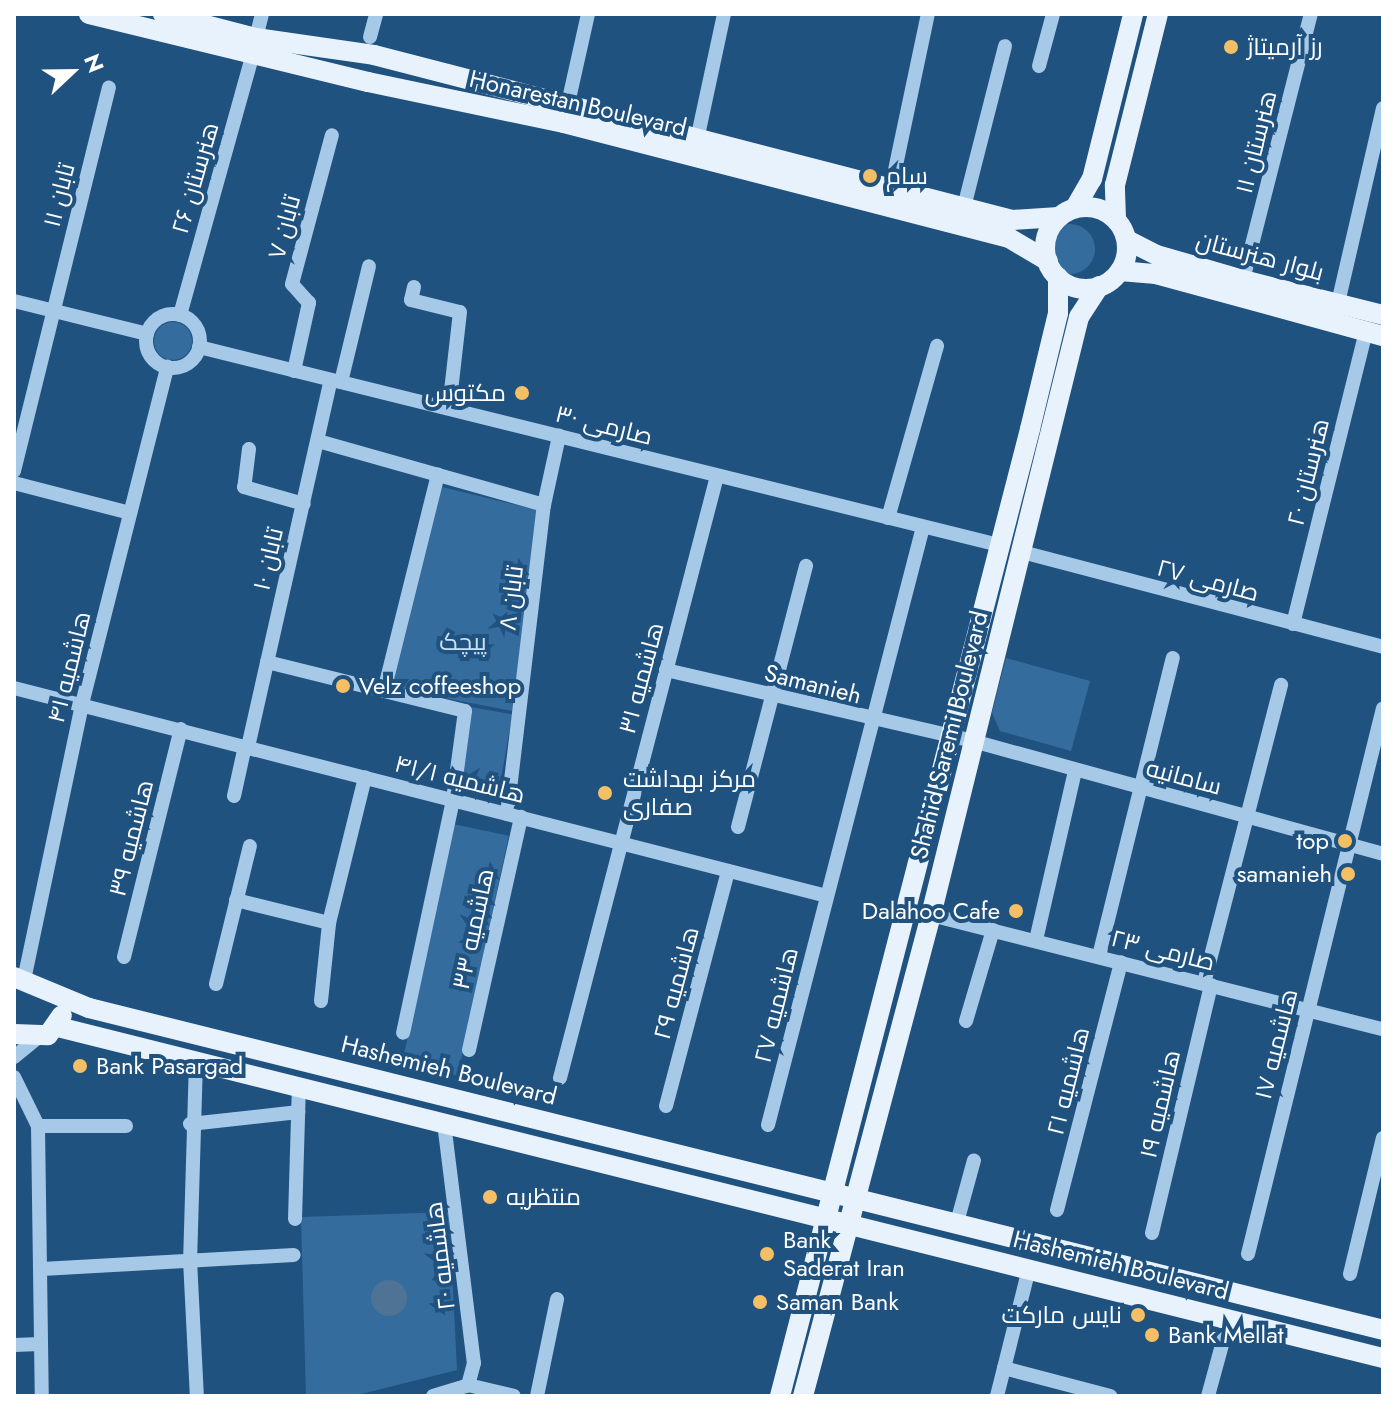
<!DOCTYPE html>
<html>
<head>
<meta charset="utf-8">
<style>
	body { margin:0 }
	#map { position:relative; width:1397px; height:1410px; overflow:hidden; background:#205280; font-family:Jost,Cairo,sans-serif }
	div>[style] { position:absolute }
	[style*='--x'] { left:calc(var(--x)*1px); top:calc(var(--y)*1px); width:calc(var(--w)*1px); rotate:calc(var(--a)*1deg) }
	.green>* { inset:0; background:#346c9e; transform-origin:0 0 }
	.round { border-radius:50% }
	.water>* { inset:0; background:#4f7394 }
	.minor>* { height:14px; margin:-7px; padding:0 7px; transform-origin:7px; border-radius:7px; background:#a6c9e8 }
	.minor>.ring { margin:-7px; padding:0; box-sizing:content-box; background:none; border:14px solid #a6c9e8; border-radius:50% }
	.major>* { height:20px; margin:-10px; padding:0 10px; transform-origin:10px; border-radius:10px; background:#e8f2fd }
	.major>.ring { margin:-10px; padding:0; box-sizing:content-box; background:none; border:20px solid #e8f2fd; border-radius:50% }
	.dots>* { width:22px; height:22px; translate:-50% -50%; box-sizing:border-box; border:4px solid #205280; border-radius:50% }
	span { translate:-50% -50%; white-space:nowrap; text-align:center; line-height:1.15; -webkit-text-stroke:8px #205280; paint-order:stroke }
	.poi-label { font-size:24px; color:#fff }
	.left { translate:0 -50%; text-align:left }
	.right { translate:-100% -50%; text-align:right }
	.street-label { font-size:24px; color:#fff }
	.park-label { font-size:24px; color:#c9e1f6 }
	.frame { position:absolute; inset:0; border:16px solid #fff; pointer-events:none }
	.north { position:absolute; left:32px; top:32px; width:80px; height:80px; -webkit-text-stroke:6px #205280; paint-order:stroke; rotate:68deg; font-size:22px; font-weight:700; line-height:32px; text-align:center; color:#fff }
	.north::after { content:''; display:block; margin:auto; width:28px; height:36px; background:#fff; clip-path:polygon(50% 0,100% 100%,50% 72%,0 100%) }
</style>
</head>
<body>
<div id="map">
	<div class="green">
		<i class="round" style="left:1045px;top:224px;width:50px;height:50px"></i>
		<i class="round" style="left:154px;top:322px;width:38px;height:38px"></i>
		<i style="clip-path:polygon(442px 487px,537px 510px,513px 711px,392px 688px)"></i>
		<i style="clip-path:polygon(1006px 658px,1090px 681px,1071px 751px,1000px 731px,992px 713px)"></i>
		<i style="left:471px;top:707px;width:42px;height:70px;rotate:10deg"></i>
		<i style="left:453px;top:824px;width:57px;height:245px;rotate:12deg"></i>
		<i style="clip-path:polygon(449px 1212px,457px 1370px,353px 1396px,306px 1396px,301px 1217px)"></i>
	</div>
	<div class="water">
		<i class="round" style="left:371px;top:1280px;width:36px;height:36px"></i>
	</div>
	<div class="minor">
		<i style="--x:370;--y:37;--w:24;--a:-75"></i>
		<i style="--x:256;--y:38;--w:25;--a:-76"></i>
		<i style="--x:1039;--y:66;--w:54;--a:-74.9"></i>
		<i style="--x:567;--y:108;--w:96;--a:-77.4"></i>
		<i style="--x:697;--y:140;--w:129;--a:-77.9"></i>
		<i style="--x:891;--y:189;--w:179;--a:-78.1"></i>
		<i style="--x:964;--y:207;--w:166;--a:-75.7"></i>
		<i style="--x:1243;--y:280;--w:275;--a:-75.7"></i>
		<i style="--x:414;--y:287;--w:13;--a:103"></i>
		<i style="--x:411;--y:300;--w:50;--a:13.8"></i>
		<i style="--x:460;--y:312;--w:97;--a:96.5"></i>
		<i style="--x:14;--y:301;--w:137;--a:13.9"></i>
		<i style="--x:1338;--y:303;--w:200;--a:-77"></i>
		<i class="ring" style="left:146px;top:314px;width:40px;height:40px"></i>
		<i style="--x:180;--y:315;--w:271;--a:-74.4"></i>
		<i style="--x:199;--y:347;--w:824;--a:13.9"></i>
		<i style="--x:294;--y:371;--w:70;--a:-77.6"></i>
		<i style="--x:309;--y:303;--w:25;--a:-132"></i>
		<i style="--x:292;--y:284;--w:154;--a:-75"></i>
		<i style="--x:341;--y:382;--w:119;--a:-76.4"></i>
		<i style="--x:318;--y:441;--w:235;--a:15.8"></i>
		<i style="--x:249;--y:449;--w:38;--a:97"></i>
		<i style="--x:244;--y:487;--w:62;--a:15.8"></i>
		<i style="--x:14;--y:471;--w:395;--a:-76.1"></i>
		<i style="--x:14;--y:483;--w:120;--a:14.5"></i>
		<i style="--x:888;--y:518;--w:179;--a:-74.1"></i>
		<i style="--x:1022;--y:552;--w:373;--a:14.7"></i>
		<i style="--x:1293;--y:624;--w:302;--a:-76"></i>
		<i style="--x:267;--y:662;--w:204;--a:13.9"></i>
		<i style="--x:465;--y:711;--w:90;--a:97.7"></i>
		<i style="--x:453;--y:800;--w:238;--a:102.1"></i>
		<i style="--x:666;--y:670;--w:315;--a:13"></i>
		<i style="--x:973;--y:741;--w:425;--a:15.4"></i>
		<i style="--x:14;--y:688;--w:839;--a:14.35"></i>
		<i style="--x:384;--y:691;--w:223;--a:-76"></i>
		<i style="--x:248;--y:747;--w:376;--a:-77.3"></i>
		<i style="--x:234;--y:796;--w:51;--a:-77.6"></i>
		<i style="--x:507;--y:814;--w:311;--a:-83.2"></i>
		<i style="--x:544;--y:505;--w:71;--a:-77.7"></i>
		<i style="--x:738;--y:827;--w:270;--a:-75.4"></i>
		<i style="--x:236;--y:900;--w:96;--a:13.9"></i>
		<i style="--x:931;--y:915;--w:466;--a:14.2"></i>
		<i style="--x:1036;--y:940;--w:173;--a:-77"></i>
		<i style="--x:1099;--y:956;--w:307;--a:-76.1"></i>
		<i style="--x:124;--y:957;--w:235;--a:-76"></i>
		<i style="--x:24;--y:980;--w:282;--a:-78.1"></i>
		<i style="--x:82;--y:704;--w:348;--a:-75.8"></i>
		<i style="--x:1204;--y:983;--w:308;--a:-75.5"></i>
		<i style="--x:216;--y:984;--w:142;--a:-76.2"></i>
		<i style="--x:321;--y:1001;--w:78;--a:-84.1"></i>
		<i style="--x:329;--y:923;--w:150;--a:-76.1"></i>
		<i style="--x:966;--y:1021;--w:95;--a:-73.5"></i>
		<i style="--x:469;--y:1050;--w:239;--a:-77.4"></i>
		<i style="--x:14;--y:1057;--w:28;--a:-39"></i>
		<i style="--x:196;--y:1061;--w:199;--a:91.7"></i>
		<i style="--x:190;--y:1260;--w:136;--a:87.1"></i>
		<i style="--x:14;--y:1077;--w:55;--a:63.9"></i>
		<i style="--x:38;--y:1126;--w:270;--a:89.2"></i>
		<i style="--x:560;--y:1078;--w:622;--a:-75.38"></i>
		<i style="--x:666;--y:1106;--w:243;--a:-75.2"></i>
		<i style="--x:444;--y:1123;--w:242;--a:82.9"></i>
		<i style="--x:474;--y:1363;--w:23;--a:105"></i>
		<i style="--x:190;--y:1124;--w:109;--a:-6.3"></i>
		<i style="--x:768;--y:1125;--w:618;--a:-75.47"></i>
		<i style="--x:38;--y:1126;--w:88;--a:0"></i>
		<i style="--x:1057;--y:1210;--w:256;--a:-75.5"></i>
		<i style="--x:295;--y:1219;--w:132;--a:-88.3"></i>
		<i style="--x:956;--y:1226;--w:68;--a:-74.7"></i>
		<i style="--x:1152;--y:1233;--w:255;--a:-76.6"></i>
		<i style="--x:1248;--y:1254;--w:562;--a:-76.11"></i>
		<i style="--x:42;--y:1269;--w:252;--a:-3.2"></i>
		<i style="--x:1350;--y:1274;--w:140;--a:-76.4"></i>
		<i style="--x:14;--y:1345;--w:26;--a:-2"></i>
		<i style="--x:1004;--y:1368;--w:110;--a:14.8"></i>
		<i style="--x:433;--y:1396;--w:37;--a:-17"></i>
		<i style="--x:468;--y:1385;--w:47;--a:13.4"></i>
		<i style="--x:537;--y:1396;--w:99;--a:-78.3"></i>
		<i style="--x:997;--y:1396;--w:131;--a:-75.9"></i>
		<i style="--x:1208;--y:1396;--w:80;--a:-74.7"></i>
	</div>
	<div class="major">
		<i style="--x:89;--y:14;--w:287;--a:13.7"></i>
		<i style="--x:368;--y:82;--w:200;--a:11.8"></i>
		<i style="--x:564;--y:123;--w:460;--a:14.5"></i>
		<i style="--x:1009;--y:238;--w:45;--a:30.5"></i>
		<i style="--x:163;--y:14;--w:96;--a:14.5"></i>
		<i style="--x:256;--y:38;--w:119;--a:8.2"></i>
		<i style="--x:374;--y:55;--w:659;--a:14.5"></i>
		<i style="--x:1012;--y:220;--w:47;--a:-3.7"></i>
		<i class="ring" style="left:1045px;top:207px;width:62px;height:62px"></i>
		<i style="--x:1075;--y:208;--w:34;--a:-60"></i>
		<i style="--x:1092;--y:179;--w:170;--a:-76"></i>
		<i style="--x:1116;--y:219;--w:34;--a:-92"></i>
		<i style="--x:1115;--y:185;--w:176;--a:-75.9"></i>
		<i style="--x:1127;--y:240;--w:34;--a:27"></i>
		<i style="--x:1157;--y:255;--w:90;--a:16.2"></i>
		<i style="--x:1243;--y:280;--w:144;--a:14"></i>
		<i style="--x:1120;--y:271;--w:36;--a:5"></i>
		<i style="--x:1156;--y:274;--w:235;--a:15.3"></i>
		<i style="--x:14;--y:977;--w:81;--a:22.5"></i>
		<i style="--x:89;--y:1008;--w:1333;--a:13.97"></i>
		<i style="--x:58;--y:1027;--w:1366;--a:14.03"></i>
		<i style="--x:14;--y:1034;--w:34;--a:2"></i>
		<i style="--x:48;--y:1035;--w:24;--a:-55"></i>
		<i style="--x:780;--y:1396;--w:999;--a:-75.5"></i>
		<i style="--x:1030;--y:429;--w:119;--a:-76.4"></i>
		<i style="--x:1058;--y:313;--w:36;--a:-90"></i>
		<i style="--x:803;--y:1396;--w:498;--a:-75.1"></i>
		<i style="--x:931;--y:915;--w:616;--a:-76.1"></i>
		<i style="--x:1079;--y:317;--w:37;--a:-57"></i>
	</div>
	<div class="dots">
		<i style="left:1231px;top:47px;background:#f5bf66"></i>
		<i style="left:870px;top:176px;background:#f5bf66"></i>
		<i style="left:522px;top:393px;background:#f5bf66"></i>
		<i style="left:343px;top:686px;background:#f5bf66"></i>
		<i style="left:605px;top:793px;background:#f5bf66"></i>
		<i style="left:1345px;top:841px;background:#f5bf66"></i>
		<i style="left:1348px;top:874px;background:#f5bf66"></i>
		<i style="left:1016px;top:911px;background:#f5bf66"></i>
		<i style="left:80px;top:1066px;background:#f5bf66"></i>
		<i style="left:490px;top:1197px;background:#f5bf66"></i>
		<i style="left:767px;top:1254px;background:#f5bf66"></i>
		<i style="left:760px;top:1302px;background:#f5bf66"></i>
		<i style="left:1138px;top:1315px;background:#f5bf66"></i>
		<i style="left:1152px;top:1335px;background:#f5bf66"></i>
	</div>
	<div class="poi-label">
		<span class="left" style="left:1247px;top:47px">رز آرمیتاژ</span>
		<span class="left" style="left:886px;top:176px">سام</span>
		<span class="right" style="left:506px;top:393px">مکتوس</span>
		<span class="left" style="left:359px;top:686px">Velz coffeeshop</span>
		<span class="left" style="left:623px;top:793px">مرکز بهداشت<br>صفاری</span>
		<span class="right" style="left:1329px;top:841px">top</span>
		<span class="right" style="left:1332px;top:874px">samanieh</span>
		<span class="right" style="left:1000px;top:911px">Dalahoo Cafe</span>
		<span class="left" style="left:96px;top:1066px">Bank Pasargad</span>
		<span class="left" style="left:506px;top:1197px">منتظریه</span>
		<span class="left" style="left:783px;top:1254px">Bank<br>Saderat Iran</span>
		<span class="left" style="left:776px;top:1302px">Saman Bank</span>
		<span class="right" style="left:1122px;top:1315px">نایس مارکت</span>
		<span class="left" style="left:1168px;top:1335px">Bank Mellat</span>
	</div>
	<div class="street-label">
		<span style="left:578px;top:103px;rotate:13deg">Honarestan Boulevard</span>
		<span style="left:1256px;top:142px;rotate:-76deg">هنرستان ۱۱</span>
		<span style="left:195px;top:178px;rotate:-74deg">هنرستان ۲۶</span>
		<span style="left:59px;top:195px;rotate:-76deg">تابان ۱۱</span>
		<span style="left:284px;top:227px;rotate:-75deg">تابان ۷</span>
		<span style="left:1260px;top:256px;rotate:15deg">بلوار هنرستان</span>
		<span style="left:604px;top:425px;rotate:14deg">صارمی ۳۰</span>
		<span style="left:1308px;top:472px;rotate:-76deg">هنرستان ۲۰</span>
		<span style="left:268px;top:559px;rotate:-77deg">تابان ۱۰</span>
		<span style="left:1208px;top:580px;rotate:15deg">صارمی ۲۷</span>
		<span style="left:511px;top:598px;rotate:-83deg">تابان ۸</span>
		<span style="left:69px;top:667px;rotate:-76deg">هاشمیه ۴۱</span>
		<span style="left:641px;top:678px;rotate:-75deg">هاشمیه ۳۱</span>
		<span style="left:813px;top:684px;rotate:14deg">Samanieh</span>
		<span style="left:949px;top:735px;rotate:-76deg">Shahid Saremi Boulevard</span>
		<span style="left:1184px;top:777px;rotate:15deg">سامانیه</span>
		<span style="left:460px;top:779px;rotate:14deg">هاشمیه ۴۱/۱</span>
		<span style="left:131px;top:838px;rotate:-76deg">هاشمیه ۳۹</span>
		<span style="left:473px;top:929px;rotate:-78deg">هاشمیه ۳۳</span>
		<span style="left:1163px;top:950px;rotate:14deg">صارمی ۲۳</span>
		<span style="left:676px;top:983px;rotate:-75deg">هاشمیه ۲۹</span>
		<span style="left:776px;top:1005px;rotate:-76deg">هاشمیه ۲۷</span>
		<span style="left:1276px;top:1044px;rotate:-76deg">هاشمیه ۱۷</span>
		<span style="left:449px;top:1070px;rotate:14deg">Hashemieh Boulevard</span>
		<span style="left:1068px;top:1081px;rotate:-76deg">هاشمیه ۲۱</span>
		<span style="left:1160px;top:1104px;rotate:-77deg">هاشمیه ۱۹</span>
		<span style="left:440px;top:1256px;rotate:-97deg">هاشمیه ۲۰</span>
		<span style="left:1121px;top:1265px;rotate:14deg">Hashemieh Boulevard</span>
	</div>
	<div class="park-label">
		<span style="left:463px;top:642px">پیچک</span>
	</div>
	<div class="frame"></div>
	<div class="north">N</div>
</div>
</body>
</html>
